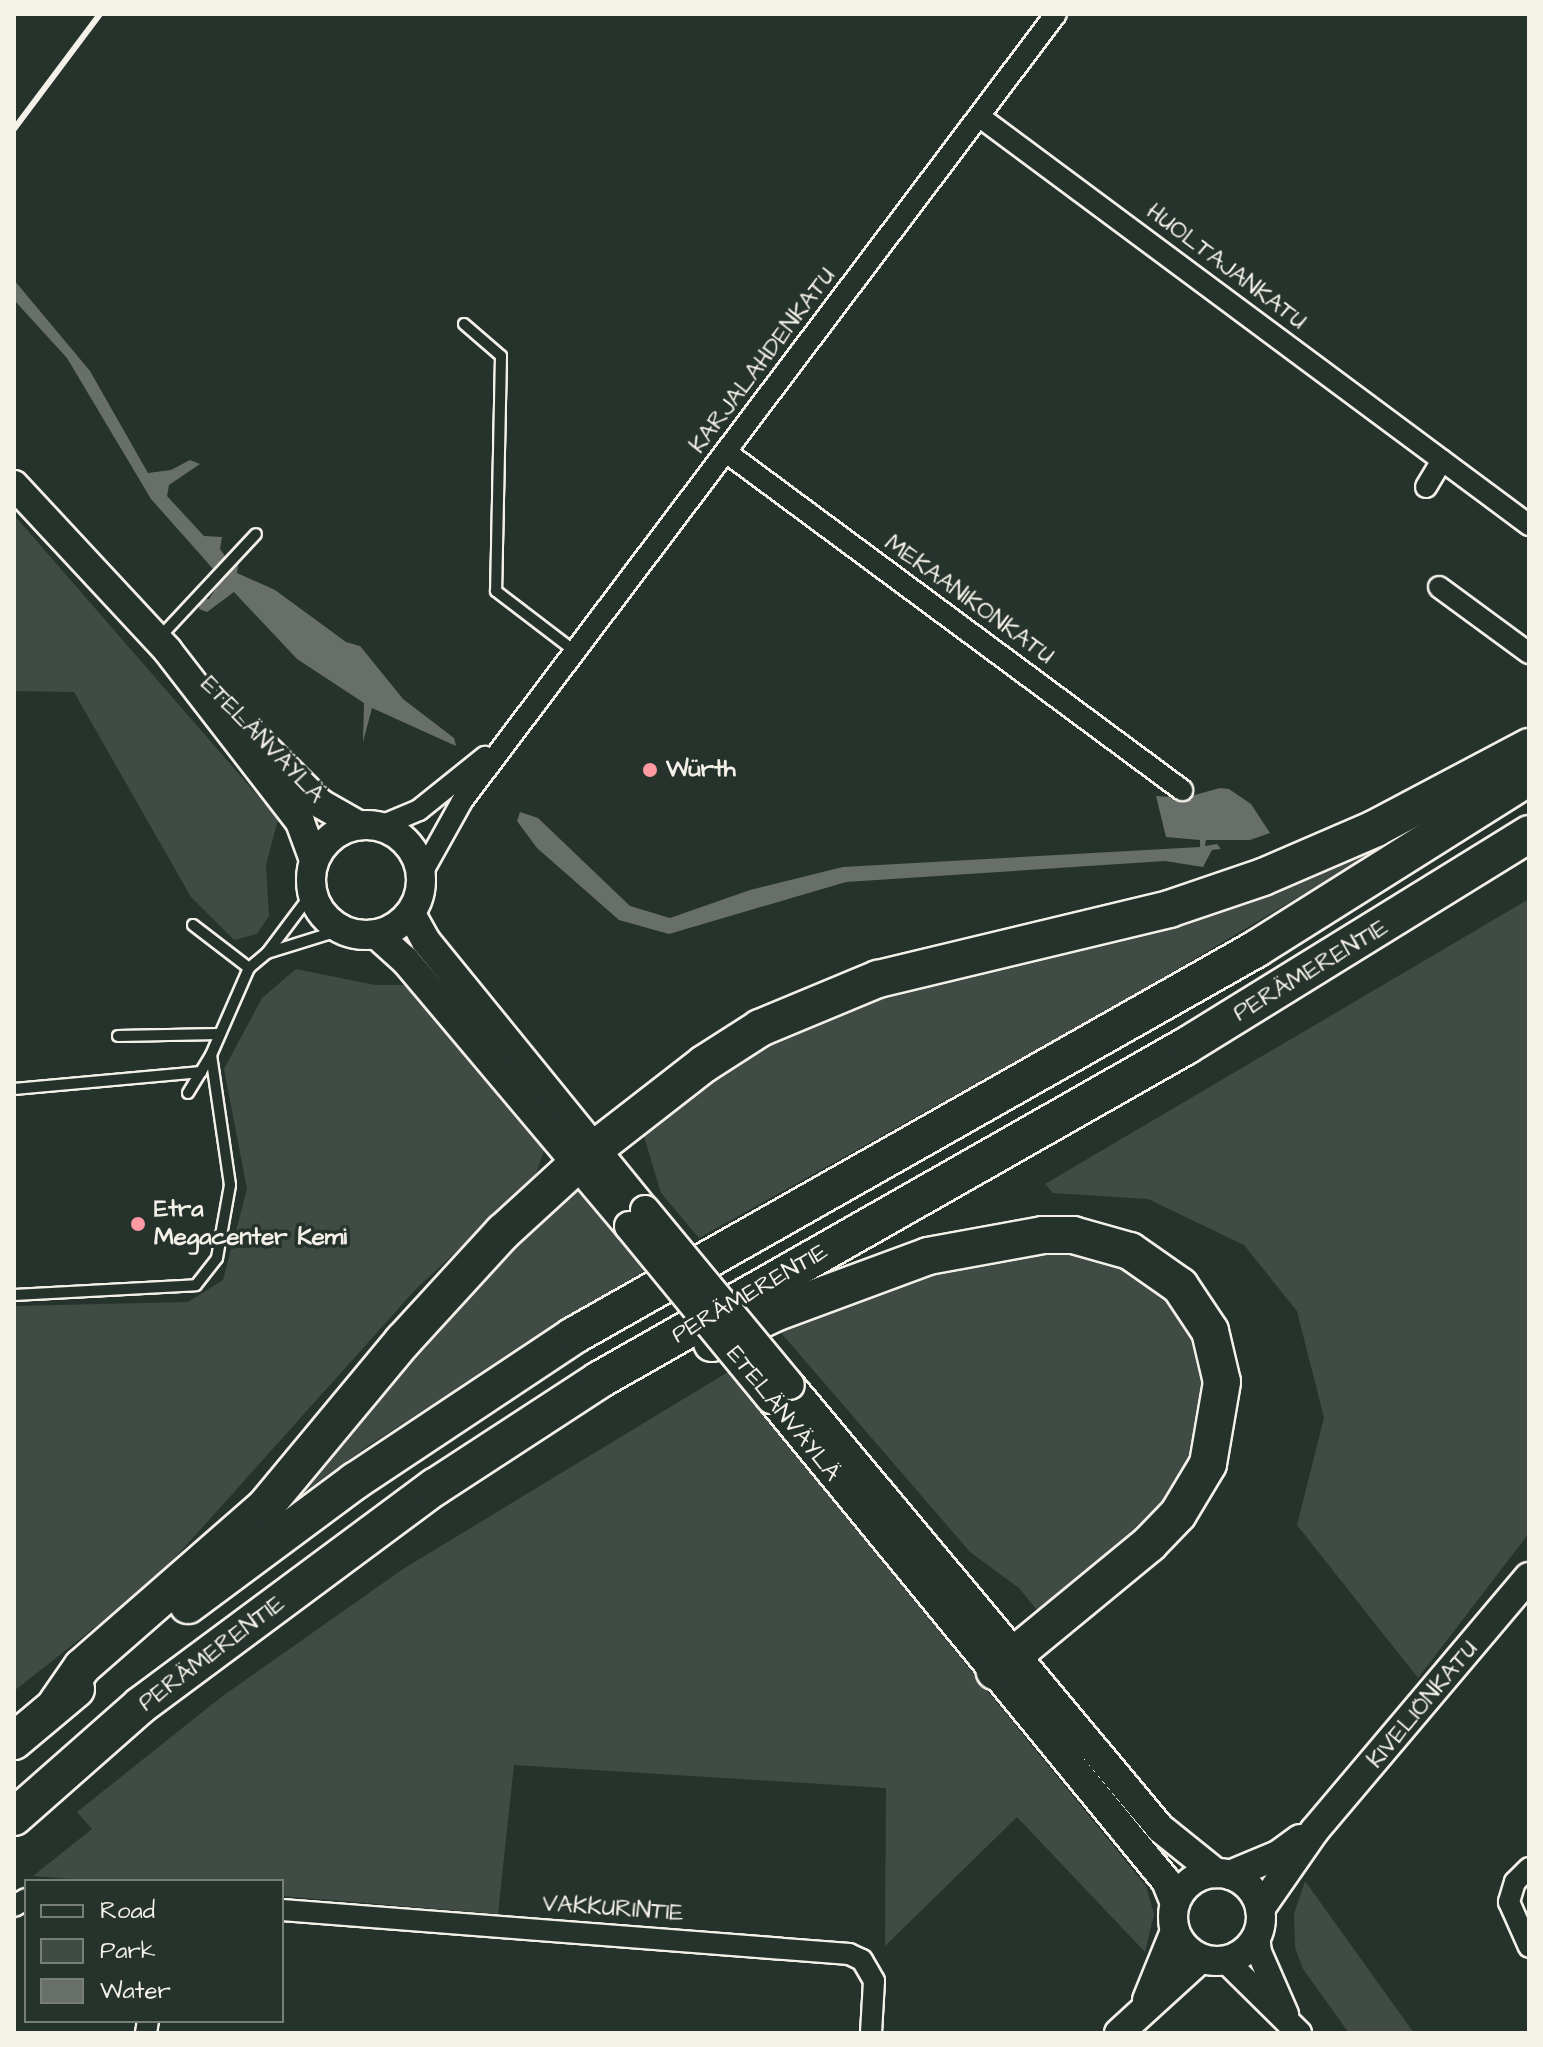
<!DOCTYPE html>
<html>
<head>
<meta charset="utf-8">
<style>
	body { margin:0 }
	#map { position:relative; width:1543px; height:2047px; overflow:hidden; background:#26332d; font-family:"Architects Daughter",sans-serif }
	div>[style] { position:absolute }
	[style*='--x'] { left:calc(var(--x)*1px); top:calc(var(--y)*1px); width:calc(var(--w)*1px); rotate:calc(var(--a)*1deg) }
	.green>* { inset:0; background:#414b45 }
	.water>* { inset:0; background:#676f68 }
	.roads { filter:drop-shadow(2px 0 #f4f1e8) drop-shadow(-2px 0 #f4f1e8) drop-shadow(0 2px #f4f1e8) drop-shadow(0 -2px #f4f1e8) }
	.service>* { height:10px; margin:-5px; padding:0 5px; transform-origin:5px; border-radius:5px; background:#26332d }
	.minor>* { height:20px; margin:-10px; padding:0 10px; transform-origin:10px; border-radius:10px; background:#26332d }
	.tertiary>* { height:24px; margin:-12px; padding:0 12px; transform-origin:12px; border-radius:12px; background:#26332d }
	.secondary>* { height:28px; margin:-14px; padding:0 14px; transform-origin:14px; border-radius:14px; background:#26332d }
	.secondary>.ring { margin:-14px; padding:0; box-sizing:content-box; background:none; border:28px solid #26332d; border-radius:50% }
	.motorway>* { height:36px; margin:-18px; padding:0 18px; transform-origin:18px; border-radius:18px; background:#26332d }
	.rail>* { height:6px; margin:-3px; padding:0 3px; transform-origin:3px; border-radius:3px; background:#f4f1e8 }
	.bridges { filter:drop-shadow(2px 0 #f4f1e8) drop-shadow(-2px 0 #f4f1e8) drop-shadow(0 2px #f4f1e8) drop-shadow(0 -2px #f4f1e8) }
	.secondary-bridge>* { height:28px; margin:-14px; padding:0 14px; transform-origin:14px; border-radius:14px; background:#26332d }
	.dots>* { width:22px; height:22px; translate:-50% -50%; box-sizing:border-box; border:4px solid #26332d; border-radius:50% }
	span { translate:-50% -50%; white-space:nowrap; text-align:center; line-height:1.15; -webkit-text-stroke:7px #26332d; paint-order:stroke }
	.street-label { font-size:24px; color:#f4f1e8 }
	.poi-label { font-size:24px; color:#f4f1e8; font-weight:700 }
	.left { translate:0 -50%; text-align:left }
	.frame { position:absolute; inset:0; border:16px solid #f4f1e8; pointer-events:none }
	.legend { position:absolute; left:24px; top:1879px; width:260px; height:144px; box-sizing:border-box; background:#26332d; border:2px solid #787f78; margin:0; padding:10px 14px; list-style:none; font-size:24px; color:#f4f1e8 }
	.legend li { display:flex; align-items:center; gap:16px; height:40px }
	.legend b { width:40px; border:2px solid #787f78 }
</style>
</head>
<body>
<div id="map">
	<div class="green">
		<i style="clip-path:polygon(14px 515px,278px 819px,266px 865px,269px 916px,257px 934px,234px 940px,191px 897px,74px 692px,14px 691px)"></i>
		<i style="clip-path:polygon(1381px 840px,1384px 846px,1134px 995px,699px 1238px,661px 1193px,643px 1133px,757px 1046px,846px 1005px)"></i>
		<i style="clip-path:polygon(1529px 899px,1529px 1533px,1418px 1678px,1297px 1525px,1324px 1418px,1297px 1311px,1244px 1245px,1148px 1199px,1053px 1193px,1045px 1184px)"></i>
		<i style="clip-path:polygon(296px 969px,375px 985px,412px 985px,540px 1135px,544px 1151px,534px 1179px,415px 1290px,156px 1579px,14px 1691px,14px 1306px,188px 1302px,223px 1280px,247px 1189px,224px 1069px,262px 998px)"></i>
		<i style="clip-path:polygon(578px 1190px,587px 1193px,648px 1268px,369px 1445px,263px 1522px,361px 1418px,500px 1255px)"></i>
		<i style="clip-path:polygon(1040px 1249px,1111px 1259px,1158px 1287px,1189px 1321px,1208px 1371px,1197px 1454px,1164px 1509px,1042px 1616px,1019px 1588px,970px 1552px,776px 1327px,906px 1277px)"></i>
		<i style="clip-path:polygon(728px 1372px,1146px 1886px,1154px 1914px,1145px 1952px,1017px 1817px,885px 1946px,886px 1788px,514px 1765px,498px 1914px,282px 1896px,282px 1881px,98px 1881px,33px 1876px,92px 1829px,77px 1812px,220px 1698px,403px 1569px)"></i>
		<i style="clip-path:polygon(1305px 1881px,1414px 2033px,1349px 2033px,1303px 1969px,1295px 1947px,1294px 1914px)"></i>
	</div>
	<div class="water">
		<i style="clip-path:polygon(14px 280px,90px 371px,148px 473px,171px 470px,190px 460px,200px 464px,169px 485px,167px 496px,204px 536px,222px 537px,220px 549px,227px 559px,239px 558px,237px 573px,275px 590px,346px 642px,360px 646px,403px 699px,454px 738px,456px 746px,372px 708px,363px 742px,364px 703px,297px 659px,234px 592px,207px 612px,199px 609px,200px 600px,209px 599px,222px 579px,151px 499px,67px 358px,14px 300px)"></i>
		<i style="clip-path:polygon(1220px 788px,1229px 789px,1251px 804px,1270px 833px,1250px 840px,1206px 840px,1205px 846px,1217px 844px,1221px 849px,1212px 850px,1203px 867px,1165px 861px,846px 882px,669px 934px,619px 920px,537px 848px,517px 821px,520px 812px,538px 818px,630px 906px,670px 918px,750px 890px,843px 867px,1200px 847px,1200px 840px,1166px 837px,1156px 796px,1184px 798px)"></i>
	</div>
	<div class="roads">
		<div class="service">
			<i style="--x:464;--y:324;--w:49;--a:40.9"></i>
			<i style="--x:501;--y:356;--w:235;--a:91.2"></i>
			<i style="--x:496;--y:591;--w:102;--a:37.4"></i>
			<i style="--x:159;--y:638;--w:142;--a:-47"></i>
			<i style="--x:193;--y:925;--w:71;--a:37.5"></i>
			<i style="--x:267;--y:953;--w:77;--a:-17.3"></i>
			<i style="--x:118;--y:1036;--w:100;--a:-1.1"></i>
			<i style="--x:14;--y:1089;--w:188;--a:-5.2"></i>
			<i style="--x:188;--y:1093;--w:44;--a:-58.8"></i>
			<i style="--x:211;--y:1055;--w:95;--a:-66.4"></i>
			<i style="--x:249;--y:968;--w:23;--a:-40"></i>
			<i style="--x:267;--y:953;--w:75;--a:-53.1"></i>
			<i style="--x:14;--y:1295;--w:182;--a:-3.1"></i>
			<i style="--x:196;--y:1285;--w:34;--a:-52"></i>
			<i style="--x:217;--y:1258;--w:74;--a:-79.9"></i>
			<i style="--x:230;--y:1185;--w:131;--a:-98.3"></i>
		</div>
		<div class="minor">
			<i style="--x:980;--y:117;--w:684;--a:36.62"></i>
			<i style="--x:726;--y:452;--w:568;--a:36.55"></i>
			<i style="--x:1426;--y:487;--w:31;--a:-59"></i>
			<i style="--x:1439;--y:587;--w:112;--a:36.3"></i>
			<i style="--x:381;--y:826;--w:41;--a:-22.8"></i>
			<i style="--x:419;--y:810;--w:85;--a:-38.8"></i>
			<i style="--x:422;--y:873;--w:82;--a:-60.9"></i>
			<i style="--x:462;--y:801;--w:986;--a:-52.96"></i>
			<i style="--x:1529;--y:1868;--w:20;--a:135"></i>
			<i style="--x:1515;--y:1882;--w:21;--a:107"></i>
			<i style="--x:1509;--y:1902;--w:49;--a:66"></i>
			<i style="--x:14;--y:1906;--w:14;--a:-30"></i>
			<i style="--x:282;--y:1910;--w:569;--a:4.44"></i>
			<i style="--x:849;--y:1954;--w:14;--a:25"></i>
			<i style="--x:862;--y:1960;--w:24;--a:60"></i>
			<i style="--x:874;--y:1981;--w:52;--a:93.3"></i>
			<i style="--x:146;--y:2033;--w:12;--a:-81"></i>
		</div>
		<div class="tertiary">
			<i style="--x:1257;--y:1934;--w:18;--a:84"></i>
			<i style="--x:1259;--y:1952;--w:68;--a:66.5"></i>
			<i style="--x:1225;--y:1960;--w:104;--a:44.6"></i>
		</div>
		<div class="secondary">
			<i style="--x:14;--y:485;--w:226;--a:47.1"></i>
			<i style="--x:168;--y:651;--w:216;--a:52.3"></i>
			<i style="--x:300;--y:822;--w:40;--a:69.8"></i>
			<i style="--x:256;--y:739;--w:92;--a:45"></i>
			<i style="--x:321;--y:804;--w:43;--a:29.6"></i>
			<i class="ring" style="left:311px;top:825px;width:82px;height:82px"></i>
			<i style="--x:411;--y:914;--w:31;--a:61"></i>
			<i style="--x:426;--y:941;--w:347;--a:50.9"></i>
			<i style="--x:377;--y:935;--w:38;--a:42"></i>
			<i style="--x:405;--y:960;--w:348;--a:49.9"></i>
			<i style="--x:790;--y:1385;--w:577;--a:50.13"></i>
			<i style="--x:1160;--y:1828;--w:72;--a:38.8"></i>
			<i style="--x:771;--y:1399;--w:623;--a:50.67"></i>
			<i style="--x:1166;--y:1881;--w:24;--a:68"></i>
			<i class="ring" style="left:1173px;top:1873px;width:60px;height:60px"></i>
			<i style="--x:1230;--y:1875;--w:52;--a:-22.6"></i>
			<i style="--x:1278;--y:1855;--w:27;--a:-36"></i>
			<i style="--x:1260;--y:1909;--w:96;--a:-55.2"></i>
			<i style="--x:1315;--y:1830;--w:331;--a:-49.8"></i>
			<i style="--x:1147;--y:2000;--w:74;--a:-67.9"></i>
			<i style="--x:1119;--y:2033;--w:111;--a:-42.4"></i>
		</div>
		<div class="motorway">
			<i style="--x:712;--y:1343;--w:72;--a:-25.5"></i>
			<i style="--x:777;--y:1312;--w:161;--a:-20.3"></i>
			<i style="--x:928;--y:1256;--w:117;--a:-10.3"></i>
			<i style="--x:1043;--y:1235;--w:30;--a:0"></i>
			<i style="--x:1073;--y:1235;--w:59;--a:15.7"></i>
			<i style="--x:1130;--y:1251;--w:61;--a:35"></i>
			<i style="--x:1180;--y:1286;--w:54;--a:56.3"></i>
			<i style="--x:1210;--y:1331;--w:52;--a:76.8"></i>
			<i style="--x:1222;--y:1382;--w:83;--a:99.7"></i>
			<i style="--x:1208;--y:1464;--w:58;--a:121"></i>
			<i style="--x:1178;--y:1514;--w:42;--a:134"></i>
			<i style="--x:1149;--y:1544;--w:200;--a:140.5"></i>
			<i style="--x:188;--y:1605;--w:208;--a:-36.6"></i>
			<i style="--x:355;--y:1481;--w:262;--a:-33.6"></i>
			<i style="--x:573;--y:1336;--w:785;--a:-29.54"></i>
			<i style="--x:1256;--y:949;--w:323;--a:-32.2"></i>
			<i style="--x:57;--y:1703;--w:44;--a:-55.2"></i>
			<i style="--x:82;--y:1667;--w:243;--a:-41.2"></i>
			<i style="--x:265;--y:1507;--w:216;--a:-50.3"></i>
			<i style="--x:403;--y:1341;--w:148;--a:-47.5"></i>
			<i style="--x:503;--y:1232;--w:114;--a:-42.5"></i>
			<i style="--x:587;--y:1155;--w:148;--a:-37.9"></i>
			<i style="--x:704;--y:1064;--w:67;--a:-32.7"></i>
			<i style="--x:760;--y:1028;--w:128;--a:-22.6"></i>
			<i style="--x:878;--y:979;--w:299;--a:-13.5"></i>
			<i style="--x:1169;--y:909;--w:99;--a:-18.8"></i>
			<i style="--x:1263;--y:877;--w:123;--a:-23.4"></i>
			<i style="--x:1376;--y:828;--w:173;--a:-27.9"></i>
			<i style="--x:14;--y:1741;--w:81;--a:-40"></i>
			<i style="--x:14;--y:1817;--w:169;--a:-41.4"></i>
			<i style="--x:141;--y:1705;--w:366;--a:-36.6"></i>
			<i style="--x:435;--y:1487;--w:196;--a:-33.1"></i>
			<i style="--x:599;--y:1380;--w:675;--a:-29.64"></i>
			<i style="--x:1186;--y:1046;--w:403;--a:-31.7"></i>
		</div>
	</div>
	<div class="rail">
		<i style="--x:14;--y:129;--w:144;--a:-53.2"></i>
	</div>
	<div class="bridges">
		<div class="secondary-bridge">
			<i style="--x:645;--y:1210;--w:227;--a:50.4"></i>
			<i style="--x:629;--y:1226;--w:224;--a:50.6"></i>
		</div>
	</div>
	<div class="dots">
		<i style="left:650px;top:770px;background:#ff9aa2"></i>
		<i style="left:138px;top:1224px;background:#ff9aa2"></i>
	</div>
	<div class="street-label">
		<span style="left:1226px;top:267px;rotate:37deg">HUOLTAJANKATU</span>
		<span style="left:763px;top:361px;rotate:-53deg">KARJALAHDENKATU</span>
		<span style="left:969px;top:600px;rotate:36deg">MEKAANIKONKATU</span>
		<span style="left:262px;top:740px;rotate:46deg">ETELÄNVÄYLÄ</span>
		<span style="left:1311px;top:971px;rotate:-31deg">PERÄMERENTIE</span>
		<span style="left:750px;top:1294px;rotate:-30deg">PERÄMERENTIE</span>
		<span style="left:783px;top:1414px;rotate:51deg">ETELÄNVÄYLÄ</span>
		<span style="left:212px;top:1654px;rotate:-37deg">PERÄMERENTIE</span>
		<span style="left:1423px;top:1705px;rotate:-50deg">KIVELIÖNKATU</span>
		<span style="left:613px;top:1909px;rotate:4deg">VAKKURINTIE</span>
	</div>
	<div class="poi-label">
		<span class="left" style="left:666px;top:770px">Würth</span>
		<span class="left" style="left:154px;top:1224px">Etra<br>Megacenter Kemi</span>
	</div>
	<div class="frame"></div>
	<ul class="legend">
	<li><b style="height:10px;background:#26332d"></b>Road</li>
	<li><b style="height:22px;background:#414b45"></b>Park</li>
	<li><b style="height:22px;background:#676f68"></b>Water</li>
	</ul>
</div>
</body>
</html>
